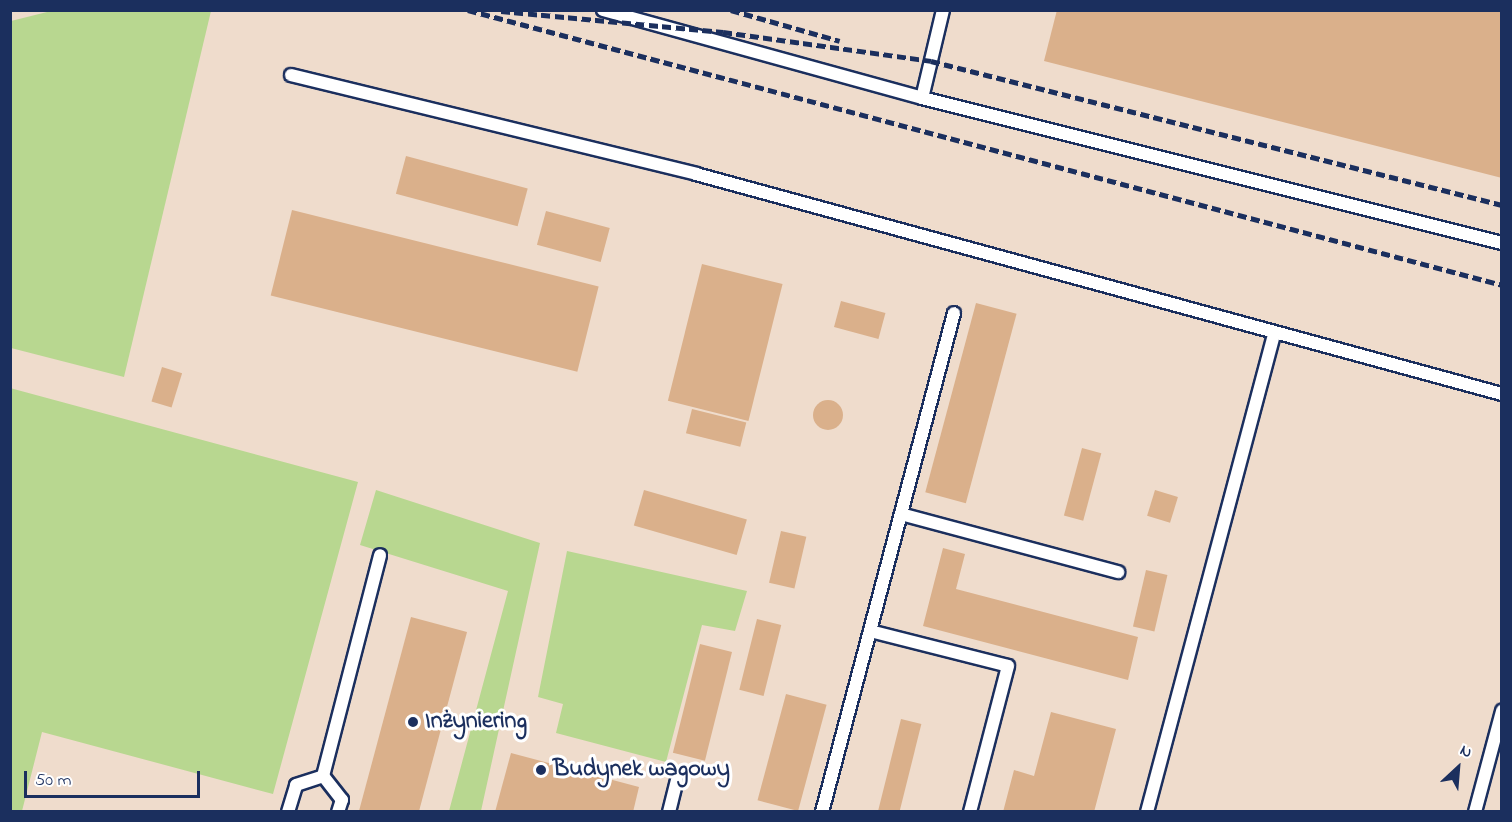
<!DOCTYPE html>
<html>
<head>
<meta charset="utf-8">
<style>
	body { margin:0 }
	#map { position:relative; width:1512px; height:822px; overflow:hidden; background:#f8efe8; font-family:"Indie Flower",sans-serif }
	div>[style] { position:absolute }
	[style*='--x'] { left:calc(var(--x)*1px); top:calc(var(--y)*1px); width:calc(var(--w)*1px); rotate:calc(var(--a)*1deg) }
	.built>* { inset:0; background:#efdccc; transform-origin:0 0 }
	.green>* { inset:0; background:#b8d790 }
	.building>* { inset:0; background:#dab08b; transform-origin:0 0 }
	.round { border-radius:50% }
	.roads { filter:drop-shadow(2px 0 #1b2f5e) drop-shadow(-2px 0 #1b2f5e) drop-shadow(0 2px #1b2f5e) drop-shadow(0 -2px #1b2f5e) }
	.service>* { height:12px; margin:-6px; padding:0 6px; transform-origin:6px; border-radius:6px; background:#fff }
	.rail>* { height:4.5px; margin-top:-2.25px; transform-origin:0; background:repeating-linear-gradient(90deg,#1b2f5e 0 9px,transparent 0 13.5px) }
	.dots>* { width:16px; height:16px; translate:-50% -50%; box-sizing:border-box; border:3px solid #fff; border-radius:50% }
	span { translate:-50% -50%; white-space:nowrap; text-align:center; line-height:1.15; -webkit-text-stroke:6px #fff; paint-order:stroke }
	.poi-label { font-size:24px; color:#1b2f5e; font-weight:700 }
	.left { translate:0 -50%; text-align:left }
	.frame { position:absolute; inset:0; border:12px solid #1b2f5e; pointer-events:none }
	.north { position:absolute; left:1428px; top:738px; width:60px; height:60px; -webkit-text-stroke:4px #fff; paint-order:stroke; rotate:26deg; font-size:16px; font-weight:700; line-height:24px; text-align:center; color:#1b2f5e }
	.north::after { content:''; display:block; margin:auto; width:21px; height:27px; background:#1b2f5e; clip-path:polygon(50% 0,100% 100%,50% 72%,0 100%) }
	.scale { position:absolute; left:24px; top:771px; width:176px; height:27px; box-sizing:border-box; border:3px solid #1b2f5e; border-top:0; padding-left:8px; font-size:18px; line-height:21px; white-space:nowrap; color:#1b2f5e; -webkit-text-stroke:4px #fff; paint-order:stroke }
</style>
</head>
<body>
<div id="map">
	<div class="built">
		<i style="left:10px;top:11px;width:1491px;height:800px"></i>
	</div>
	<div class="green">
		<i style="clip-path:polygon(55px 10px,211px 11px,124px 377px,11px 348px,11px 21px)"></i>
		<i style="clip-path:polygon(10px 388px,358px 482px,273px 794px,42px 732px,22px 811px,11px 811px)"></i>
		<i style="clip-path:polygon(376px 490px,540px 543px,481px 811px,449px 811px,508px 591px,360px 545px)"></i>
		<i style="clip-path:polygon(567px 551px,747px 591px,735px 631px,702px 625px,666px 762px,556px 733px,563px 704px,538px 697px)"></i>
	</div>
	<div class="building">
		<i style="clip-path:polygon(1057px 10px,1502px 10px,1502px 178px,1044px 61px)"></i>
		<i style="left:406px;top:156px;width:126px;height:39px;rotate:15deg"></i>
		<i style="left:292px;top:210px;width:316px;height:88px;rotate:14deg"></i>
		<i style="left:546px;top:211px;width:66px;height:35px;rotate:15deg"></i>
		<i style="left:702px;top:264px;width:83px;height:141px;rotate:14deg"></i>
		<i style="left:841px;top:301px;width:46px;height:27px;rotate:15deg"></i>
		<i style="left:976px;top:303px;width:42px;height:196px;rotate:15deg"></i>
		<i style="left:162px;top:367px;width:21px;height:36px;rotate:17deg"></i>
		<i class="round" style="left:813px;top:400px;width:30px;height:30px"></i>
		<i style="left:692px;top:409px;width:56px;height:25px;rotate:14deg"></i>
		<i style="left:1082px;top:448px;width:20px;height:70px;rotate:15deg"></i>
		<i style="left:644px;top:490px;width:107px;height:37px;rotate:16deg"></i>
		<i style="left:1155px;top:490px;width:24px;height:27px;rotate:17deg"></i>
		<i style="left:781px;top:531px;width:26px;height:53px;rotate:13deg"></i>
		<i style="clip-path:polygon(943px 548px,965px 554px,956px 589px,1138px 637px,1128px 680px,923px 626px)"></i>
		<i style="left:1146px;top:570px;width:22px;height:58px;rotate:13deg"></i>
		<i style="left:411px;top:617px;width:58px;height:202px;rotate:15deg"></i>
		<i style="left:757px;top:619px;width:25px;height:73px;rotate:14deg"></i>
		<i style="left:700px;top:644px;width:33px;height:112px;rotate:14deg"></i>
		<i style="left:786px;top:694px;width:42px;height:110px;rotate:15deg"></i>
		<i style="clip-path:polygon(1051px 712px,1116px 729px,1094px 812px,1003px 812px,1014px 770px,1034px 776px)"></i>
		<i style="left:901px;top:719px;width:21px;height:96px;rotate:14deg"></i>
		<i style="clip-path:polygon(511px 753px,639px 787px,633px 812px,495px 812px)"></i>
	</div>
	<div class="roads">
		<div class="service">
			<i style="--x:603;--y:10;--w:331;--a:15.4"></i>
			<i style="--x:943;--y:10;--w:90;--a:103.4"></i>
			<i style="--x:922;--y:98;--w:598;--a:14.04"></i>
			<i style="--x:291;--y:75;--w:417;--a:13.7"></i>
			<i style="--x:696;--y:174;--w:835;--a:15.27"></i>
			<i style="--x:901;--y:514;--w:225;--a:15"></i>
			<i style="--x:870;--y:631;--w:142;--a:14.2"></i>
			<i style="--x:1008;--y:666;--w:151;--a:104.6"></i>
			<i style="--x:288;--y:812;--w:28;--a:-73"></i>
			<i style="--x:296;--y:785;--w:28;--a:-18"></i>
			<i style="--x:338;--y:812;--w:13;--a:-72"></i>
			<i style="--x:342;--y:800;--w:31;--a:-128"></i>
			<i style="--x:323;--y:776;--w:228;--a:-75.5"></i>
			<i style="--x:669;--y:812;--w:33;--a:-76"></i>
			<i style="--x:822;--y:812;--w:516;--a:-75.18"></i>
			<i style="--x:1147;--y:812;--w:494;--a:-75.1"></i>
			<i style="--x:1475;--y:812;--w:105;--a:-75"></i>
		</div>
	</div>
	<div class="rail">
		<i style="--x:468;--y:10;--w:1070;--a:14.89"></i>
		<i style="--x:731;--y:10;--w:113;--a:15.9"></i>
		<i style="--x:501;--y:11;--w:223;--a:5.4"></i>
		<i style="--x:723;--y:32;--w:210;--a:7.9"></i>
		<i style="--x:931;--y:61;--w:589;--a:14.15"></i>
	</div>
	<div class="dots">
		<i style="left:413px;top:722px;background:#1b2f5e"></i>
		<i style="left:541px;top:770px;background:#1b2f5e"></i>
	</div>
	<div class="poi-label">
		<span class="left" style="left:425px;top:722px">Inżyniering</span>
		<span class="left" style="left:553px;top:770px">Budynek wagowy</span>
	</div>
	<div class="frame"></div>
	<div class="north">N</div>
	<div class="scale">50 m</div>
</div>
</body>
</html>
